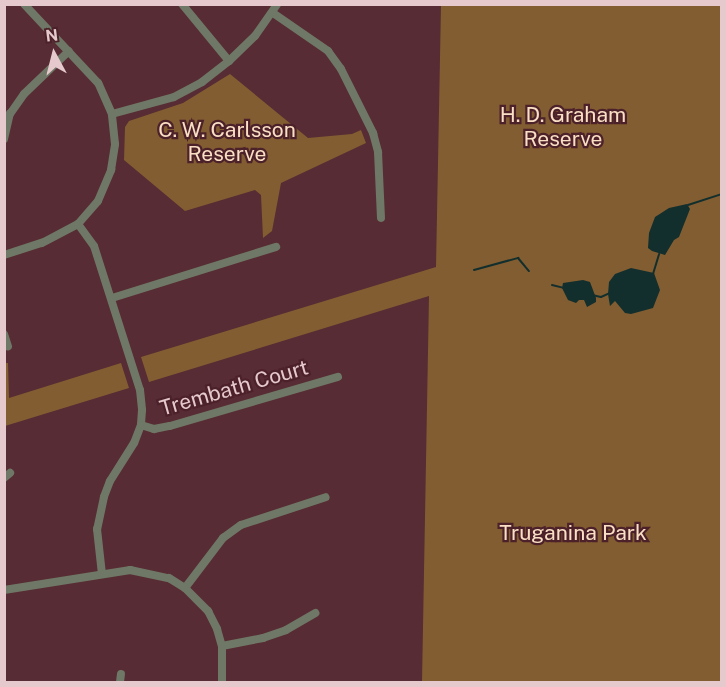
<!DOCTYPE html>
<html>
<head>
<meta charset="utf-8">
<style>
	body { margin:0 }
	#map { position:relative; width:726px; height:687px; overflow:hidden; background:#572c34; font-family:"Public Sans",sans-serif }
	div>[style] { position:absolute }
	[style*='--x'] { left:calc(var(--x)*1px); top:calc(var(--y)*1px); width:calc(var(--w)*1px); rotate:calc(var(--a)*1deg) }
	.green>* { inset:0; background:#825d31 }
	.water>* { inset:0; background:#132f2d }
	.stream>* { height:2px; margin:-1px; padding:0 1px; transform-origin:1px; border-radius:1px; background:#132f2d }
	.street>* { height:8px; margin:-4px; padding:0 4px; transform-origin:4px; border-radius:4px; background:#6f7866 }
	span { translate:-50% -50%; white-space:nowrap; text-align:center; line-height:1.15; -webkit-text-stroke:4.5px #4c212a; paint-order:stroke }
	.park-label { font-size:21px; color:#f9dfc3 }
	.street-label { font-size:21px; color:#e5c9cc }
	.frame { position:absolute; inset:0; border:6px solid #e5c9cc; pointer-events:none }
	.north { position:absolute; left:24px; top:24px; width:60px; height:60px; -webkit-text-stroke:4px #4c212a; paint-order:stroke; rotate:353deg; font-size:16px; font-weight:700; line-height:24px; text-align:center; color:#e5c9cc }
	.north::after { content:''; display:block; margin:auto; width:21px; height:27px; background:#e5c9cc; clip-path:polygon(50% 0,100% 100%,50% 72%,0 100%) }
</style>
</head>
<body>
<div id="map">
	<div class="green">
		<i style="clip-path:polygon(441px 5px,721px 5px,721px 682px,422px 682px,429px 296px,149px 382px,141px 357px,436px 267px)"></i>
		<i style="clip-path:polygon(230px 74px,308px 138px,352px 134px,361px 130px,366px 143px,281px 183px,272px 231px,263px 238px,261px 195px,255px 190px,185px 211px,124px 160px,125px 127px,129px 121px,183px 103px)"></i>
		<i style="clip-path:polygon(4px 363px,8px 363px,9px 398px,121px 363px,129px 388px,5px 426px)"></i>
	</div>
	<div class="water">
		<i style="clip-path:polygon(687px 204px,690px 209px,679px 237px,674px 240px,665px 255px,652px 251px,648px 248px,649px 233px,655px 217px,669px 208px)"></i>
		<i style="clip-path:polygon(631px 268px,654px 273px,660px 290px,653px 308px,631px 314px,625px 313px,615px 301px,610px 306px,608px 294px,609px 282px,615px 274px)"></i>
		<i style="clip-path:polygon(583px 280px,590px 282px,596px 298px,596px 302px,587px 307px,584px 300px,579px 300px,576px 303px,568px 300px,562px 288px,563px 283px)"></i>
	</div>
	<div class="stream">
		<i style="--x:688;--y:205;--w:36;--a:-18"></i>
		<i style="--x:474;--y:270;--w:46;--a:-15.3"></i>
		<i style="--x:518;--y:258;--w:17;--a:50"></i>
		<i style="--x:653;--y:274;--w:21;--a:-73"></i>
		<i style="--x:552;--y:285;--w:12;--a:14"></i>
		<i style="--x:592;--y:295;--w:9;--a:13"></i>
		<i style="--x:601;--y:297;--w:10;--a:-24"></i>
	</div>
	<div class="street">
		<i style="--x:182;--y:4;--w:74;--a:50.5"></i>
		<i style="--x:273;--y:13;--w:67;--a:34.6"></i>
		<i style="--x:328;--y:51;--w:22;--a:54"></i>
		<i style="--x:341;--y:69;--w:72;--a:63.4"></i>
		<i style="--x:373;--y:133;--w:20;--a:75"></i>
		<i style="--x:378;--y:152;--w:66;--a:87.4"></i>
		<i style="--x:112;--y:114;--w:64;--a:-15.3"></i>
		<i style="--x:174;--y:97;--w:32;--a:-28"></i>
		<i style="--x:202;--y:82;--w:34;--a:-38"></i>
		<i style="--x:229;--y:61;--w:36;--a:-44"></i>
		<i style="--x:255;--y:36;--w:39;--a:-55"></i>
		<i style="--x:4;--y:139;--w:26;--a:-77"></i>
		<i style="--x:10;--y:114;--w:24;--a:-55"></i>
		<i style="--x:24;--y:94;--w:62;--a:-43.7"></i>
		<i style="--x:78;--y:224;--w:27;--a:54"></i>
		<i style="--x:94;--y:246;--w:151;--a:72.3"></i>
		<i style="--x:140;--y:390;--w:20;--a:84"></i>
		<i style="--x:142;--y:410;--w:15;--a:94"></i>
		<i style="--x:141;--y:425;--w:19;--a:111"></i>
		<i style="--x:134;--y:443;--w:45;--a:122.3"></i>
		<i style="--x:110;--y:481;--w:17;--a:111"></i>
		<i style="--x:104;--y:497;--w:33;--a:102"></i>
		<i style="--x:97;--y:529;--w:45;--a:83.7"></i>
		<i style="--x:4;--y:255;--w:40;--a:-18"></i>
		<i style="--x:42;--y:243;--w:41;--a:-27.8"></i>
		<i style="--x:78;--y:224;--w:30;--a:-49"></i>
		<i style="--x:98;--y:201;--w:34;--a:-67"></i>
		<i style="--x:111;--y:170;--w:26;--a:-81"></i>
		<i style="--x:115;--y:144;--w:30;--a:-96"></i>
		<i style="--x:112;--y:114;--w:34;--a:-114"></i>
		<i style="--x:98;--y:83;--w:108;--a:-133.1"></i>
		<i style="--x:112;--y:298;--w:172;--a:-17.3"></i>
		<i style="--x:4;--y:334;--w:13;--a:72"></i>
		<i style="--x:141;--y:425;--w:14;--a:17"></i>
		<i style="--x:154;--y:429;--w:16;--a:-11"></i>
		<i style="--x:170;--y:426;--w:175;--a:-16.3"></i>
		<i style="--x:4;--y:478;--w:8;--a:-40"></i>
		<i style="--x:185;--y:588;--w:63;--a:-52.8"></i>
		<i style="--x:223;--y:538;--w:22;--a:-36"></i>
		<i style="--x:241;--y:525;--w:89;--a:-18.2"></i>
		<i style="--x:4;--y:590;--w:128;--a:-9"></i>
		<i style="--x:130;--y:570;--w:40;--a:12"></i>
		<i style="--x:169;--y:578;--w:19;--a:32"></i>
		<i style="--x:185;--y:588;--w:33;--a:45"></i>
		<i style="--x:208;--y:611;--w:20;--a:63"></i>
		<i style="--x:217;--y:629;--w:18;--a:74"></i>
		<i style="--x:222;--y:646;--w:36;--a:90"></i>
		<i style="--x:222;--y:646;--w:42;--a:-11"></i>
		<i style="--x:263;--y:638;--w:24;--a:-19"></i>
		<i style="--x:286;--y:630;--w:34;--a:-30"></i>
		<i style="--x:120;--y:682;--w:8;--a:-83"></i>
	</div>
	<div class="park-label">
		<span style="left:563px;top:127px">H. D. Graham<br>Reserve</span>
		<span style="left:227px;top:142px">C. W. Carlsson<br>Reserve</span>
		<span style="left:573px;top:533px">Truganina Park</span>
	</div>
	<div class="street-label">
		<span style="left:234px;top:388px;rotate:-16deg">Trembath Court</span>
	</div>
	<div class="frame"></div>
	<div class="north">N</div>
</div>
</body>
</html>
